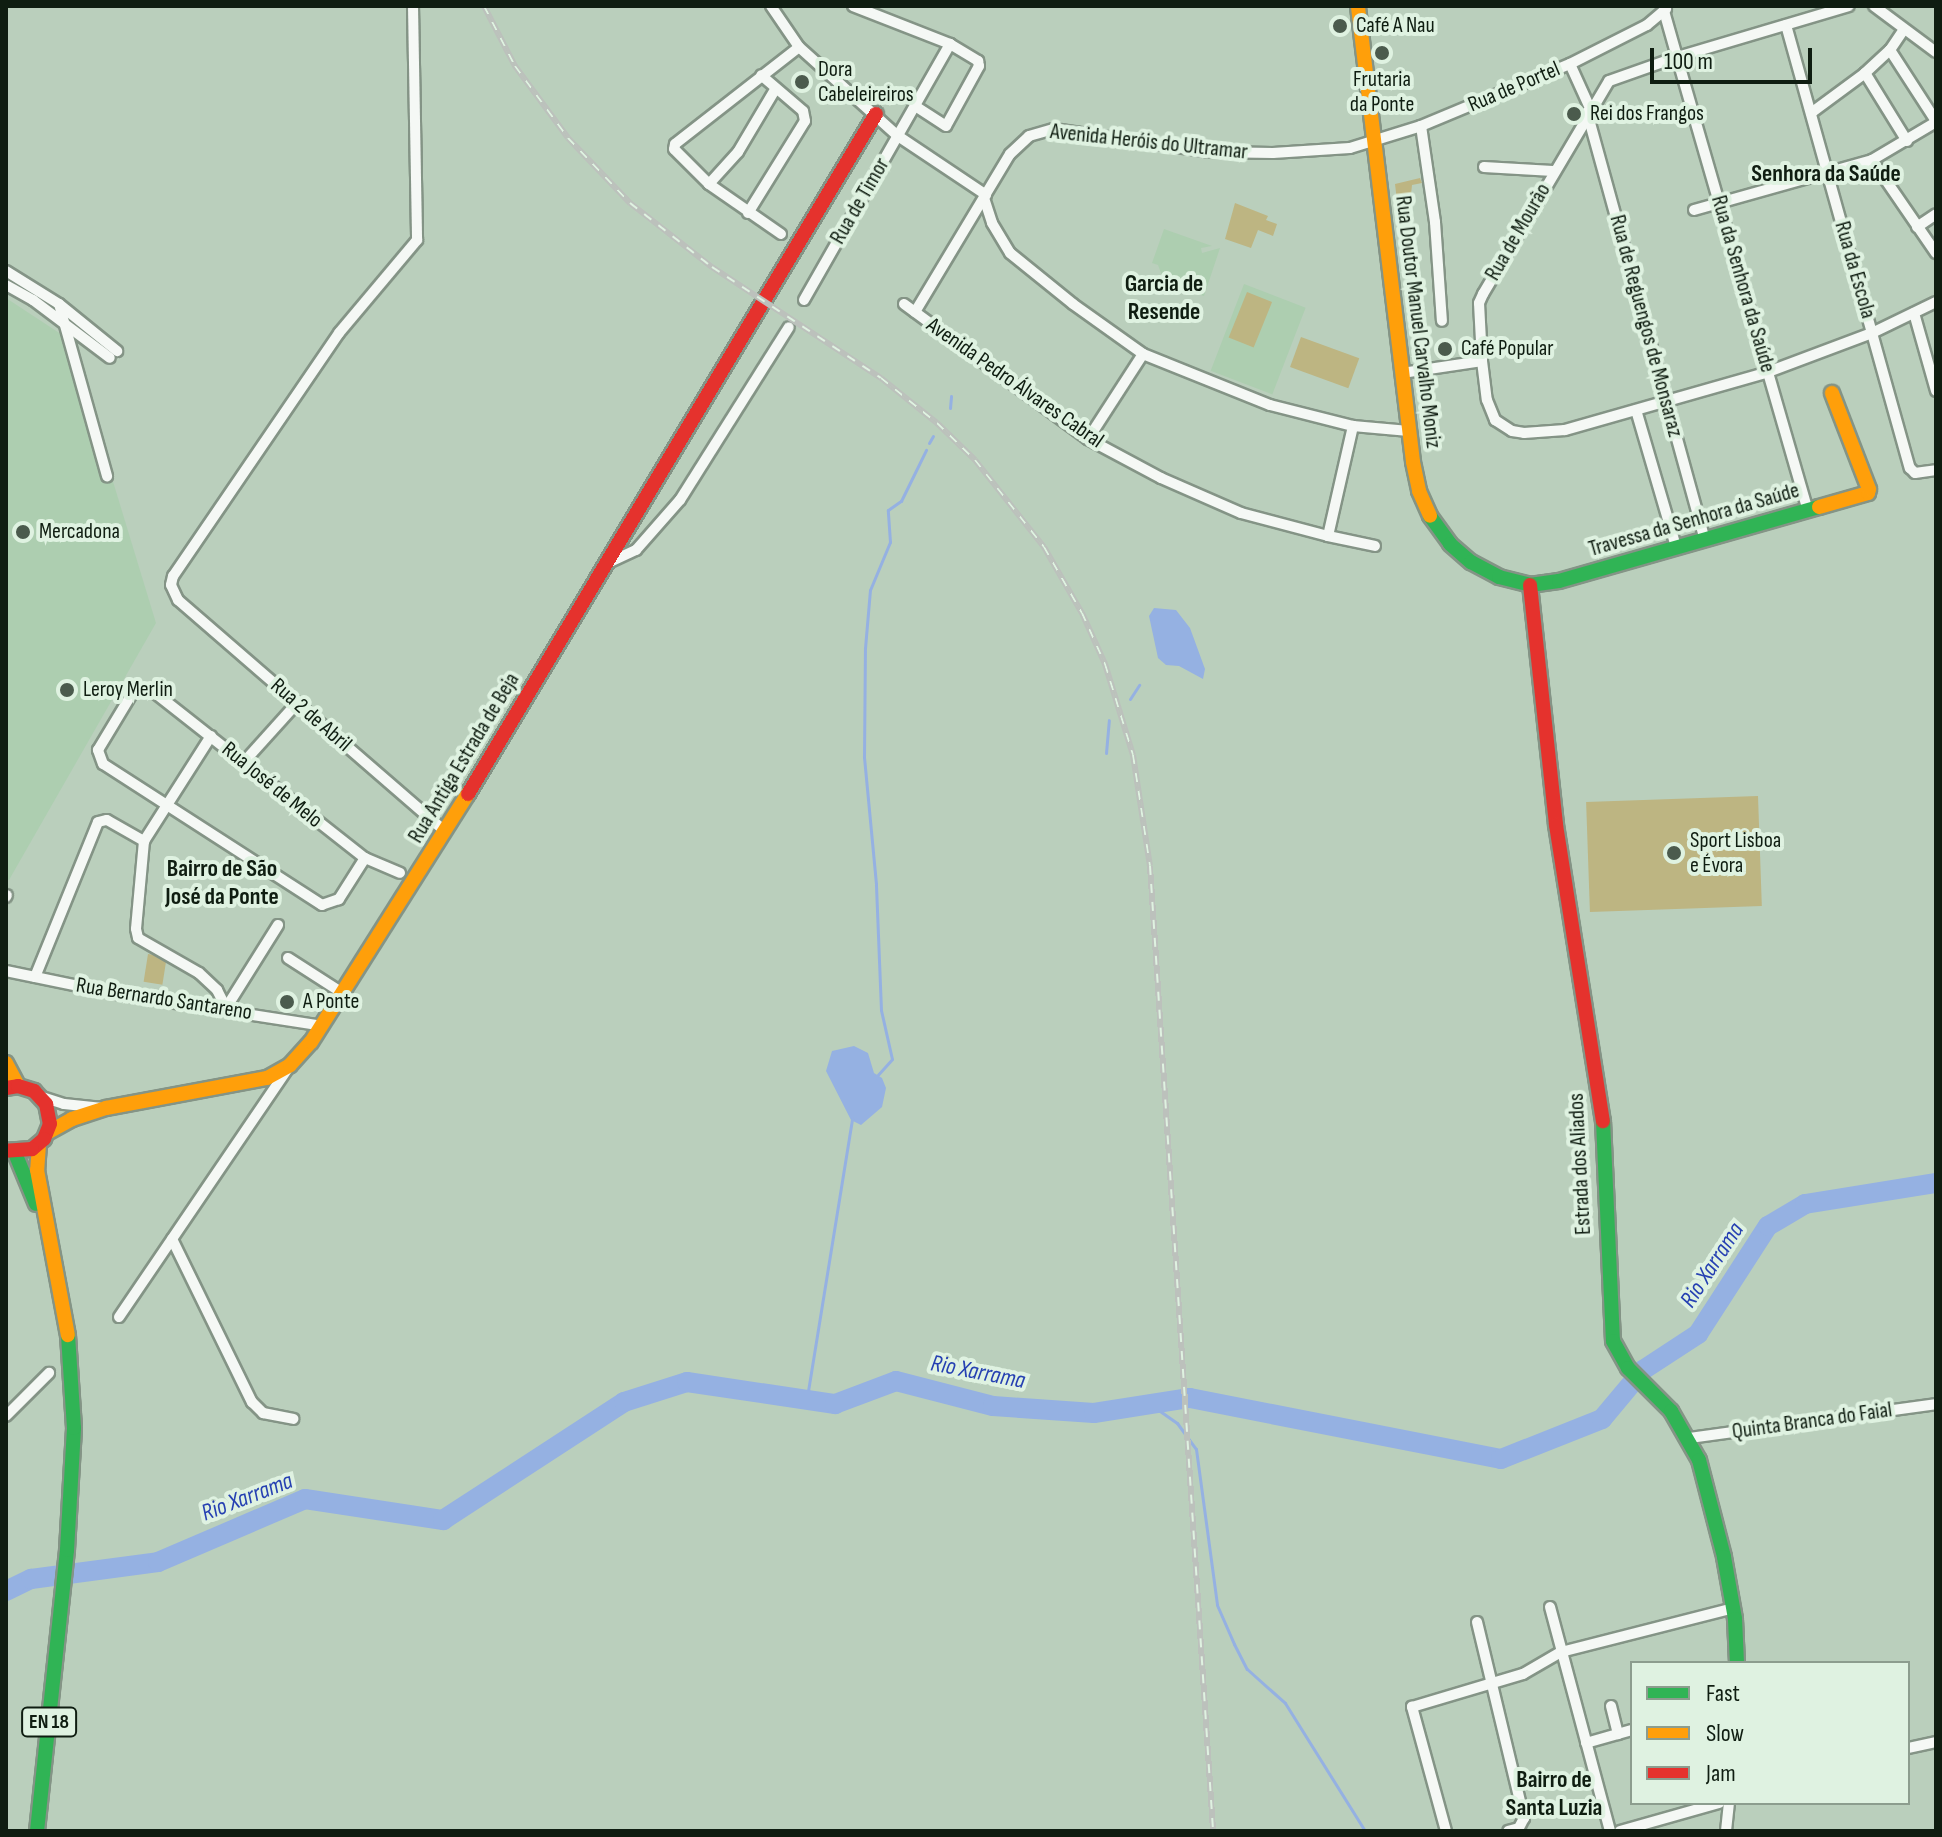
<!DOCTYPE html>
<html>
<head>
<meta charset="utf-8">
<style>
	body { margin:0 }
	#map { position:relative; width:1942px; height:1837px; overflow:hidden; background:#bacfbc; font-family:"Sofia Sans Condensed",sans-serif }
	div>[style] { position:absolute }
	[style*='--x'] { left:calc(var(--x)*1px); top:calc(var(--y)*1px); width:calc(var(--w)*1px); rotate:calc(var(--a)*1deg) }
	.built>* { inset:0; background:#adceb0; transform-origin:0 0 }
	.green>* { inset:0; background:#bdb582; transform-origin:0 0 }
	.water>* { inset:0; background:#95b1e2 }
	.stream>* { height:3px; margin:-1.5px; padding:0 1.5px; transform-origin:1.5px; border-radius:1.5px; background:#95b1e2 }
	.river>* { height:20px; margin:-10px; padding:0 10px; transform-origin:10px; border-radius:10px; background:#95b1e2 }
	.roads { filter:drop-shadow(2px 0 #849486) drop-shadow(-2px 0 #849486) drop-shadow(0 2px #849486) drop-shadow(0 -2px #849486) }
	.street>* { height:10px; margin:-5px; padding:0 5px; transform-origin:5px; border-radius:5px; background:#f5f8f5 }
	.fast>* { height:14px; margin:-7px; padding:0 7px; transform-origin:7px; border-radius:7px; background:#30b455 }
	.slow>* { height:14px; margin:-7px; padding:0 7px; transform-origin:7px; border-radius:7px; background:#ff9f0a }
	.jam>* { height:14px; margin:-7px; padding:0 7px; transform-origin:7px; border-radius:7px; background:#e5322d }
	.rail>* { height:6px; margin-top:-3px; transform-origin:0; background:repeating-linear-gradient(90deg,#dff2e1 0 9px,#bcc1bc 0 18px); box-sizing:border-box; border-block:2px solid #bcc1bc }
	.dots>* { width:22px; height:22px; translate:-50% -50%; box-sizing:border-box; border:4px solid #dff2e1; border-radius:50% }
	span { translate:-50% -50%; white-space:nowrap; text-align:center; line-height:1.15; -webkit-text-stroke:8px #dff2e1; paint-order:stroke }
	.shield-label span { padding:2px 6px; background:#dff2e1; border:2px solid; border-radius:6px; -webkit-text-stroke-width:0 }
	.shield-label { font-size:20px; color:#0f1d11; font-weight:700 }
	.poi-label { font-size:22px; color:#0f1d11 }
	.left { translate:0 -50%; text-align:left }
	.street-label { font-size:22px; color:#0f1d11 }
	.neighbourhood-label { font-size:24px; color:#0f1d11; font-weight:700 }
	.water-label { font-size:24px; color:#2641b2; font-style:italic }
	.frame { position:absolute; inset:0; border:8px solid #0f1d11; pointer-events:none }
	.legend { position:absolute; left:1630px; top:1661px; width:280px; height:144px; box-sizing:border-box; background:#dff2e1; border:2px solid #8c9d8e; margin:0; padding:10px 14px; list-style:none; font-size:24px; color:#0f1d11 }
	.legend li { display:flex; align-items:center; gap:16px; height:40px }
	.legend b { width:40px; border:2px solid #8c9d8e }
	.scale { position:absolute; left:1650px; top:48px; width:162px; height:36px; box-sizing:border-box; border:4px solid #0f1d11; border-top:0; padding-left:10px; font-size:24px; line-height:28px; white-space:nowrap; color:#0f1d11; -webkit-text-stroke:6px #dff2e1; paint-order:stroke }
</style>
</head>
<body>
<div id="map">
	<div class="built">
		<i style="clip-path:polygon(1164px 229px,1212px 246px,1201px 248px,1202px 253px,1220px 248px,1204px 296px,1165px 284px,1158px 265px,1152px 263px)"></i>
		<i style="left:1244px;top:284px;width:66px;height:93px;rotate:21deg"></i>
		<i style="clip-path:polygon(6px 298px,70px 340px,156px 623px,9px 880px,6px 879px)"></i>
	</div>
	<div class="green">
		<i style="clip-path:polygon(1420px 178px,1422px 183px,1412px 185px,1407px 233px,1402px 243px,1395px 184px)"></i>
		<i style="clip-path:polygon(1235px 203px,1268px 216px,1266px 220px,1277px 224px,1273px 236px,1258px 230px,1251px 248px,1225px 239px)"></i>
		<i style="left:1247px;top:292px;width:27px;height:49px;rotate:22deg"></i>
		<i style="left:1301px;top:337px;width:62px;height:32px;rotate:20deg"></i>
		<i style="left:1758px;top:796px;width:110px;height:172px;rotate:88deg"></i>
		<i style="left:148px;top:954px;width:19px;height:28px;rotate:9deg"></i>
	</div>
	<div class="water">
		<i style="clip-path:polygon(1154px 608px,1176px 610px,1190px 628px,1205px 669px,1203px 679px,1179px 666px,1166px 665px,1158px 658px,1149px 616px)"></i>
		<i style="clip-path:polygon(854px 1046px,868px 1053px,874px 1073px,882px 1078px,886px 1088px,882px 1107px,861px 1125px,851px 1120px,826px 1071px,832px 1051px)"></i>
	</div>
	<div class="stream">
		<i style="--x:950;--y:408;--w:12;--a:-85"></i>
		<i style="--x:929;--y:443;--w:8;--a:-60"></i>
		<i style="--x:1130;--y:699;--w:17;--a:-57"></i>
		<i style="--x:1106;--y:753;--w:33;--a:-85"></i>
		<i style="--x:875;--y:1078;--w:25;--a:-48"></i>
		<i style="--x:892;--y:1059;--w:50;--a:-102.7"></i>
		<i style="--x:881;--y:1010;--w:126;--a:-92.3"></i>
		<i style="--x:876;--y:884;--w:128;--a:-95.4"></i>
		<i style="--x:864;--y:757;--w:109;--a:-89.5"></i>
		<i style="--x:865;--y:648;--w:58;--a:-85.1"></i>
		<i style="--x:870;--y:590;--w:52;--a:-67.4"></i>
		<i style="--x:890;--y:542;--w:32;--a:-94"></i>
		<i style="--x:888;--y:510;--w:16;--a:-35"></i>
		<i style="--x:901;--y:501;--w:57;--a:-63.9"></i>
		<i style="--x:797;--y:1398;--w:13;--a:-32"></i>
		<i style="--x:808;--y:1391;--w:276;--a:-80.8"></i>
		<i style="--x:1147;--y:1402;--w:37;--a:35"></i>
		<i style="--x:1177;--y:1423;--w:32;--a:54"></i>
		<i style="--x:1196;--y:1449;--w:157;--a:82.3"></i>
		<i style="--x:1217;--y:1605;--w:43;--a:66.4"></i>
		<i style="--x:1234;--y:1644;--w:28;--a:63"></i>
		<i style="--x:1247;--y:1669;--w:51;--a:41.8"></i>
		<i style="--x:1285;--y:1703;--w:151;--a:58"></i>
	</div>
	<div class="river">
		<i style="--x:6;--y:1591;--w:28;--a:-26"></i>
		<i style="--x:31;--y:1579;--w:128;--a:-7.6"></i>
		<i style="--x:158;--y:1562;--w:160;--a:-23.2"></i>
		<i style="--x:305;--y:1499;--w:140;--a:8.7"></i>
		<i style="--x:443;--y:1520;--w:216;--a:-33.1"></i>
		<i style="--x:624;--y:1402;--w:66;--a:-17.6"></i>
		<i style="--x:687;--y:1382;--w:150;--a:8.5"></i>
		<i style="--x:835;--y:1404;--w:65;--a:-20.7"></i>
		<i style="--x:896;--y:1381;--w:100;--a:14.5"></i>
		<i style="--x:993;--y:1406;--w:101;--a:4"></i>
		<i style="--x:1094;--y:1413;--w:97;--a:-8.9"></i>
		<i style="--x:1190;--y:1398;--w:317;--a:11.1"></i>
		<i style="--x:1501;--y:1459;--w:109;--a:-21.6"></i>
		<i style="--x:1602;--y:1419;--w:64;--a:-50.1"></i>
		<i style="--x:1643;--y:1370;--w:66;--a:-33.2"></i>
		<i style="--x:1698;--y:1334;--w:129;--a:-57.1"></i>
		<i style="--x:1768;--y:1226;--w:43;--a:-30.7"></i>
		<i style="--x:1805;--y:1204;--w:133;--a:-9.1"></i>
	</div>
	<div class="roads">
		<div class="street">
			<i style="--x:413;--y:6;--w:234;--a:89"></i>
			<i style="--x:417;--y:240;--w:121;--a:130"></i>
			<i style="--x:339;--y:333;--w:294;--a:124.3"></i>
			<i style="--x:173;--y:576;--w:9;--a:103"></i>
			<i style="--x:171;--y:585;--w:17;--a:65"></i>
			<i style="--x:178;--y:600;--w:353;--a:40.9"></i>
			<i style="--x:771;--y:6;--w:50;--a:55.7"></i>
			<i style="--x:799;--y:47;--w:133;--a:42"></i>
			<i style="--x:898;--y:136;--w:106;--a:33.8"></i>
			<i style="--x:853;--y:6;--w:104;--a:21.4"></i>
			<i style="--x:950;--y:44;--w:33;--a:31"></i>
			<i style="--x:978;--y:61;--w:5;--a:79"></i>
			<i style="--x:979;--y:66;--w:68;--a:118.8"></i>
			<i style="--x:946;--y:126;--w:37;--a:-147"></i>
			<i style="--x:1874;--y:6;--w:77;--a:36.6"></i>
			<i style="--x:1664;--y:11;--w:48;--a:74.2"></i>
			<i style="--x:1677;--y:57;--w:72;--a:160.6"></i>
			<i style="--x:1609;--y:81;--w:247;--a:120.6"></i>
			<i style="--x:1483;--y:294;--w:10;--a:114"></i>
			<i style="--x:1479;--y:303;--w:58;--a:87"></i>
			<i style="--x:1482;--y:361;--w:39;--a:83"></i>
			<i style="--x:1487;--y:400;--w:22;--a:68"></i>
			<i style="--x:1495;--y:420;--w:20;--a:33"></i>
			<i style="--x:1512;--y:431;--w:12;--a:9"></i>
			<i style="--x:1524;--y:433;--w:41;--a:-4.2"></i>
			<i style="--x:1565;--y:430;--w:211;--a:-15.9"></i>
			<i style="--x:1768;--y:372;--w:111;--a:-20.6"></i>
			<i style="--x:1872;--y:333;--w:71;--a:-25.8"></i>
			<i style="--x:1786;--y:25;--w:460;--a:74.4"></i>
			<i style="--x:1910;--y:468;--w:7;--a:45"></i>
			<i style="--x:1915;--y:473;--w:21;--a:-8"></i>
			<i style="--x:1890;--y:50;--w:85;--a:57.1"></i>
			<i style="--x:1570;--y:64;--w:48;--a:65.6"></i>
			<i style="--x:1865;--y:73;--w:80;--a:58.3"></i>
			<i style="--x:1587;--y:112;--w:443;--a:74.6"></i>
			<i style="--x:1811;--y:113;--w:67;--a:-36.5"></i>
			<i style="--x:1865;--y:73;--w:34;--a:-43"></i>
			<i style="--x:1890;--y:50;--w:25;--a:-56"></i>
			<i style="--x:1421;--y:126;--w:97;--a:81.7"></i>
			<i style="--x:1435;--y:222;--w:99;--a:86"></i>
			<i style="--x:1872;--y:160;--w:113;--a:55.5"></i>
			<i style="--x:1484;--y:167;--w:69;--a:3.3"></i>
			<i style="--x:709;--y:184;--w:43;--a:-47.8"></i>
			<i style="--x:738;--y:152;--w:74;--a:-59.3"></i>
			<i style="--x:984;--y:198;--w:26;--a:72"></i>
			<i style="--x:992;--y:223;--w:35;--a:59"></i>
			<i style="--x:1010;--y:253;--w:81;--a:39"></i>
			<i style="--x:1073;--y:304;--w:86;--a:35.5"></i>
			<i style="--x:1143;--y:354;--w:137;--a:21.9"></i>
			<i style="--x:1270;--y:405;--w:86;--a:14.2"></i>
			<i style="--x:1353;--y:426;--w:56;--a:5.1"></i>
			<i style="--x:1694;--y:210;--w:185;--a:-15.7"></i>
			<i style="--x:1872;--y:160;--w:74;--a:-30.7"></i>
			<i style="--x:748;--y:213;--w:108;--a:-58.2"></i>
			<i style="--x:805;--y:121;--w:10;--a:-101"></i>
			<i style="--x:803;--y:111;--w:55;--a:-139.4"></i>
			<i style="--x:1917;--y:227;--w:23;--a:-34"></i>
			<i style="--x:781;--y:234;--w:88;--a:-145.2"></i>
			<i style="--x:709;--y:184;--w:49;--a:-135"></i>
			<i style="--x:674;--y:149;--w:5;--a:-79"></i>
			<i style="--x:675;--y:144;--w:157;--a:-38"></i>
			<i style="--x:6;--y:271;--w:62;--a:31.9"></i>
			<i style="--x:59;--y:304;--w:75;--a:39"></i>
			<i style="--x:6;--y:285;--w:31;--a:29"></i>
			<i style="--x:33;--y:300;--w:96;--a:37"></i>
			<i style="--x:804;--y:300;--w:295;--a:-60.3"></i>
			<i style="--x:59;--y:304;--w:179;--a:74.4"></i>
			<i style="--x:904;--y:304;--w:228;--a:36.3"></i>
			<i style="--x:1088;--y:439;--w:83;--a:28.1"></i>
			<i style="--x:1161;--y:478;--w:87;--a:23.6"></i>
			<i style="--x:1241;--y:513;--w:90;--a:14.8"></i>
			<i style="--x:1328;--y:536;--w:113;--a:-77.2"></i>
			<i style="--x:915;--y:312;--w:184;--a:-59"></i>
			<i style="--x:1010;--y:154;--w:26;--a:-43"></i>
			<i style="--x:1029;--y:136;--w:26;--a:-16"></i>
			<i style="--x:1054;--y:129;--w:158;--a:8.4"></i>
			<i style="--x:1210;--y:152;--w:63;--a:0.9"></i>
			<i style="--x:1273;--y:153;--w:77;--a:-3.7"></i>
			<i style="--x:1350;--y:148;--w:74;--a:-17.2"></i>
			<i style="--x:1421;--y:126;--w:161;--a:-22.6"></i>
			<i style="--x:1570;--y:64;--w:86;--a:-26.9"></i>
			<i style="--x:1647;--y:25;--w:25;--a:-40"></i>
			<i style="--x:1914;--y:313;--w:81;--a:74.2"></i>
			<i style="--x:1402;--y:373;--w:81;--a:-8.5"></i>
			<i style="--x:1636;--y:410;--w:143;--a:73.7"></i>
			<i style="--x:1088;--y:439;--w:101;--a:-57.1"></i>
			<i style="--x:1808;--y:511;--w:473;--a:-106.1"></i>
			<i style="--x:1677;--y:57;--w:179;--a:-16.5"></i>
			<i style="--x:1328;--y:536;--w:48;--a:12"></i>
			<i style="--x:610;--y:562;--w:29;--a:-25"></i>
			<i style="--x:636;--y:550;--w:67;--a:-48.7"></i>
			<i style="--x:680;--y:500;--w:204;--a:-57.8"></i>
			<i style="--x:211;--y:736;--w:125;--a:122.5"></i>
			<i style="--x:144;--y:841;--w:88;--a:95.2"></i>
			<i style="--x:136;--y:929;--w:9;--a:77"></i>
			<i style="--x:138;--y:938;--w:70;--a:29.8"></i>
			<i style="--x:199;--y:973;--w:25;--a:43"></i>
			<i style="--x:217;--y:990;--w:20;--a:63"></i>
			<i style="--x:243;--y:763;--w:81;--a:-48"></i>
			<i style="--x:365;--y:858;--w:49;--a:122.4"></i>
			<i style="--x:339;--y:899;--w:18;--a:161"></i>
			<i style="--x:322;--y:905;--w:260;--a:-147.2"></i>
			<i style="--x:103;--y:764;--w:15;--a:-110"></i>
			<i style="--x:98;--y:750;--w:68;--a:-58.9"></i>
			<i style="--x:133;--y:692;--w:17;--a:-10"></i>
			<i style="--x:150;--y:689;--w:273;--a:38.2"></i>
			<i style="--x:365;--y:858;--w:38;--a:23"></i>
			<i style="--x:6;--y:897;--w:2;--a:-63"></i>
			<i style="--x:288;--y:958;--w:67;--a:32.7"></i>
			<i style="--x:6;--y:971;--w:113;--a:11.7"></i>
			<i style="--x:117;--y:994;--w:208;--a:8.8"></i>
			<i style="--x:35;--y:977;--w:167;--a:-67.9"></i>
			<i style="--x:98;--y:822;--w:9;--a:-13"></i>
			<i style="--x:107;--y:820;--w:43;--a:29.6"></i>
			<i style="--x:226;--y:1008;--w:98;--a:-57.9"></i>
			<i style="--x:42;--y:1097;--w:23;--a:18"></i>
			<i style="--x:64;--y:1104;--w:36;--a:6"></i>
			<i style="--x:172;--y:1239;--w:182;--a:63.9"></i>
			<i style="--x:252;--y:1402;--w:16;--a:45"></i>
			<i style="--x:263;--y:1413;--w:31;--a:11"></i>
			<i style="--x:119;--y:1317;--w:302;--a:-55.8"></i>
			<i style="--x:6;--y:1416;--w:61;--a:-45"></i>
			<i style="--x:1689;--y:1438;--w:249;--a:-7.8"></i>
			<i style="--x:1550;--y:1607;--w:232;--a:75"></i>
			<i style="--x:1477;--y:1622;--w:202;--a:76.5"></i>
			<i style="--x:1524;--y:1818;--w:11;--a:117"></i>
			<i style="--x:1519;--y:1828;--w:11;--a:165"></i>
			<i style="--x:1611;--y:1706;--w:29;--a:76"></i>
			<i style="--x:1586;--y:1743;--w:48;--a:-15.8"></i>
			<i style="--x:1908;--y:1748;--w:29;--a:-12"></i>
			<i style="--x:1446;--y:1831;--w:129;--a:-105.3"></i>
			<i style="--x:1412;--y:1707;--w:116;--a:-16.6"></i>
			<i style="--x:1523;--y:1674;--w:44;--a:-30.1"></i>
			<i style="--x:1561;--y:1652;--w:178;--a:-14.3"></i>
			<i style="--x:1620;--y:1831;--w:103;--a:-15.8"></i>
			<i style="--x:1726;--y:1831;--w:28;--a:-84"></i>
		</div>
		<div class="fast">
			<i style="--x:1430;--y:516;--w:34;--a:54"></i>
			<i style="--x:1450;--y:544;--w:28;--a:41"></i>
			<i style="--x:1471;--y:562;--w:32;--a:28"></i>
			<i style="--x:1499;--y:577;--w:32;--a:14"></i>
			<i style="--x:1530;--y:585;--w:29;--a:-8"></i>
			<i style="--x:1559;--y:581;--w:270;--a:-15.9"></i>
			<i style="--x:1603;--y:1121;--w:220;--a:87.4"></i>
			<i style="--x:1613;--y:1341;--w:31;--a:61"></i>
			<i style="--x:1628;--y:1368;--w:61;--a:45"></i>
			<i style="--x:1671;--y:1411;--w:56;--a:60.3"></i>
			<i style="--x:1699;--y:1460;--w:100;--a:75.5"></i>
			<i style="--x:1724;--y:1557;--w:63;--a:79.9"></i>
			<i style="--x:1735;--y:1619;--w:44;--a:87.4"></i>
			<i style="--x:15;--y:1153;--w:55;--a:67.6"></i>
			<i style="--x:37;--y:1831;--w:283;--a:-83.9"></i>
			<i style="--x:67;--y:1550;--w:122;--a:-86.7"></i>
			<i style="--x:74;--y:1428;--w:93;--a:-93.7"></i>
		</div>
		<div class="slow">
			<i style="--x:1358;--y:7;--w:458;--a:83.1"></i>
			<i style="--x:1413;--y:462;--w:30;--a:78"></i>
			<i style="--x:1419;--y:491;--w:27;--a:66"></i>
			<i style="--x:1819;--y:507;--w:51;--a:-15.9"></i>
			<i style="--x:1868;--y:493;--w:4;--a:-76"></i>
			<i style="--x:1869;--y:489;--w:103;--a:-111.1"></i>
			<i style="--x:6;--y:1063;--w:26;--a:62"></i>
			<i style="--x:47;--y:1133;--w:29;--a:-29"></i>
			<i style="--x:72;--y:1119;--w:36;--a:-18"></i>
			<i style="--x:106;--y:1108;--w:164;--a:-10.6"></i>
			<i style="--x:267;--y:1078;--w:26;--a:-29"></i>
			<i style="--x:290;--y:1065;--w:31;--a:-48"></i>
			<i style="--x:311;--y:1042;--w:294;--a:-57.7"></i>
			<i style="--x:39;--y:1144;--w:26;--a:94"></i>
			<i style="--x:37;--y:1170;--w:168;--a:79.4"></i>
		</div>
		<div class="jam">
			<i style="--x:1530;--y:585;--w:241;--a:83.8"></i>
			<i style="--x:1556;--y:825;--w:300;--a:81"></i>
			<i style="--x:468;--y:794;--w:793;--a:-59.04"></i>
			<i style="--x:6;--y:1088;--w:12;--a:-9"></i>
			<i style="--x:18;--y:1086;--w:17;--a:17"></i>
			<i style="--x:34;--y:1091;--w:18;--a:47"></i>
			<i style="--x:46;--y:1104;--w:20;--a:79"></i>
			<i style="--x:50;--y:1124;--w:16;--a:112"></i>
			<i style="--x:44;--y:1139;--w:16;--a:140"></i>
			<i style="--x:32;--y:1149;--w:26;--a:176"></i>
		</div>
	</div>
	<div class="rail">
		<i style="--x:484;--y:6;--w:68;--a:62.7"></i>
		<i style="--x:515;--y:66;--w:89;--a:53.6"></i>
		<i style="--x:568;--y:138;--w:90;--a:46.4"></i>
		<i style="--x:630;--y:203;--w:104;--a:38"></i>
		<i style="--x:712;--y:267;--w:202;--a:33.3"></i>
		<i style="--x:881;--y:378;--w:72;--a:38.8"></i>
		<i style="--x:937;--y:423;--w:53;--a:44.2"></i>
		<i style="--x:975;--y:460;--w:111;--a:51.6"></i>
		<i style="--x:1044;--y:547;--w:76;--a:60.1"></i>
		<i style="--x:1082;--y:613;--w:56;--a:65.7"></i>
		<i style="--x:1105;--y:664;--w:95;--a:72.9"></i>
		<i style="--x:1133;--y:755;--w:112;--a:81.3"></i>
		<i style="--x:1150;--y:866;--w:967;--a:86.26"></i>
	</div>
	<div class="dots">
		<i style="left:1340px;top:26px;background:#4b5b4d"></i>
		<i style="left:1382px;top:53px;background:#4b5b4d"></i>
		<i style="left:802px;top:82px;background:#4b5b4d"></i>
		<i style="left:1574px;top:114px;background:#4b5b4d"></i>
		<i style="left:1445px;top:349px;background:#4b5b4d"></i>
		<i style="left:23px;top:532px;background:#4b5b4d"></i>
		<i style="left:67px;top:690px;background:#4b5b4d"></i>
		<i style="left:1674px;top:853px;background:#4b5b4d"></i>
		<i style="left:287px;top:1002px;background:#4b5b4d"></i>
	</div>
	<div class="shield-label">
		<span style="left:49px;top:1722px">EN 18</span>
	</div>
	<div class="poi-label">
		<span class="left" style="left:1356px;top:26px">Café A Nau</span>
		<span class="left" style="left:818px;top:82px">Dora<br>Cabeleireiros</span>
		<span style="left:1382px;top:92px">Frutaria<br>da Ponte</span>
		<span class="left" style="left:1590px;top:114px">Rei dos Frangos</span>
		<span class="left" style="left:1461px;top:349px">Café Popular</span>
		<span class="left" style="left:39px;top:532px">Mercadona</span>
		<span class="left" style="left:83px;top:690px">Leroy Merlin</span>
		<span class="left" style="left:1690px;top:853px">Sport Lisboa<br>e Évora</span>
		<span class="left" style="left:303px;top:1002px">A Ponte</span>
	</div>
	<div class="street-label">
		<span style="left:1514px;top:87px;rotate:-23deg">Rua de Portel</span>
		<span style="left:1149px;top:142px;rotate:6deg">Avenida Heróis do Ultramar</span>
		<span style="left:860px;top:201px;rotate:-60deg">Rua de Timor</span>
		<span style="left:1518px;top:232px;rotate:-60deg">Rua de Mourão</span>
		<span style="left:1855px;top:270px;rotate:74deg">Rua da Escola</span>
		<span style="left:1743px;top:284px;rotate:74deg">Rua da Senhora da Saúde</span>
		<span style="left:1418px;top:322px;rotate:83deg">Rua Doutor Manuel Carvalho Moniz</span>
		<span style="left:1646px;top:326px;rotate:75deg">Rua de Reguengos de Monsaraz</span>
		<span style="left:1015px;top:383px;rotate:35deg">Avenida Pedro Álvares Cabral</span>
		<span style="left:1694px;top:520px;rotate:-16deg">Travessa da Senhora da Saúde</span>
		<span style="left:311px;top:715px;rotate:41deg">Rua 2 de Abril</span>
		<span style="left:464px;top:758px;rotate:-59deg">Rua Antiga Estrada de Beja</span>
		<span style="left:272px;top:785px;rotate:39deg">Rua José de Melo</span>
		<span style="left:164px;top:999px;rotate:9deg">Rua Bernardo Santareno</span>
		<span style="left:1580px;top:1164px;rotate:-93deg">Estrada dos Aliados</span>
		<span style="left:1812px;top:1421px;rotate:-8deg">Quinta Branca do Faial</span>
	</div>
	<div class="neighbourhood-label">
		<span style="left:1826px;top:174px">Senhora da Saúde</span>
		<span style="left:1164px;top:298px">Garcia de<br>Resende</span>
		<span style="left:222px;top:883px">Bairro de São<br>José da Ponte</span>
		<span style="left:1554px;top:1794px">Bairro de<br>Santa Luzia</span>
	</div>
	<div class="water-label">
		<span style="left:1712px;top:1265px;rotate:-57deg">Rio Xarrama</span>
		<span style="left:978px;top:1372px;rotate:11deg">Rio Xarrama</span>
		<span style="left:247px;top:1497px;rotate:-21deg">Rio Xarrama</span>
	</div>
	<div class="frame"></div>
	<ul class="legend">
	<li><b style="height:10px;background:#30b455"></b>Fast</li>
	<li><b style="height:10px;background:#ff9f0a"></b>Slow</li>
	<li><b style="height:10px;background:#e5322d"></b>Jam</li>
	</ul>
	<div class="scale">100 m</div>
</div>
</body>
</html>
